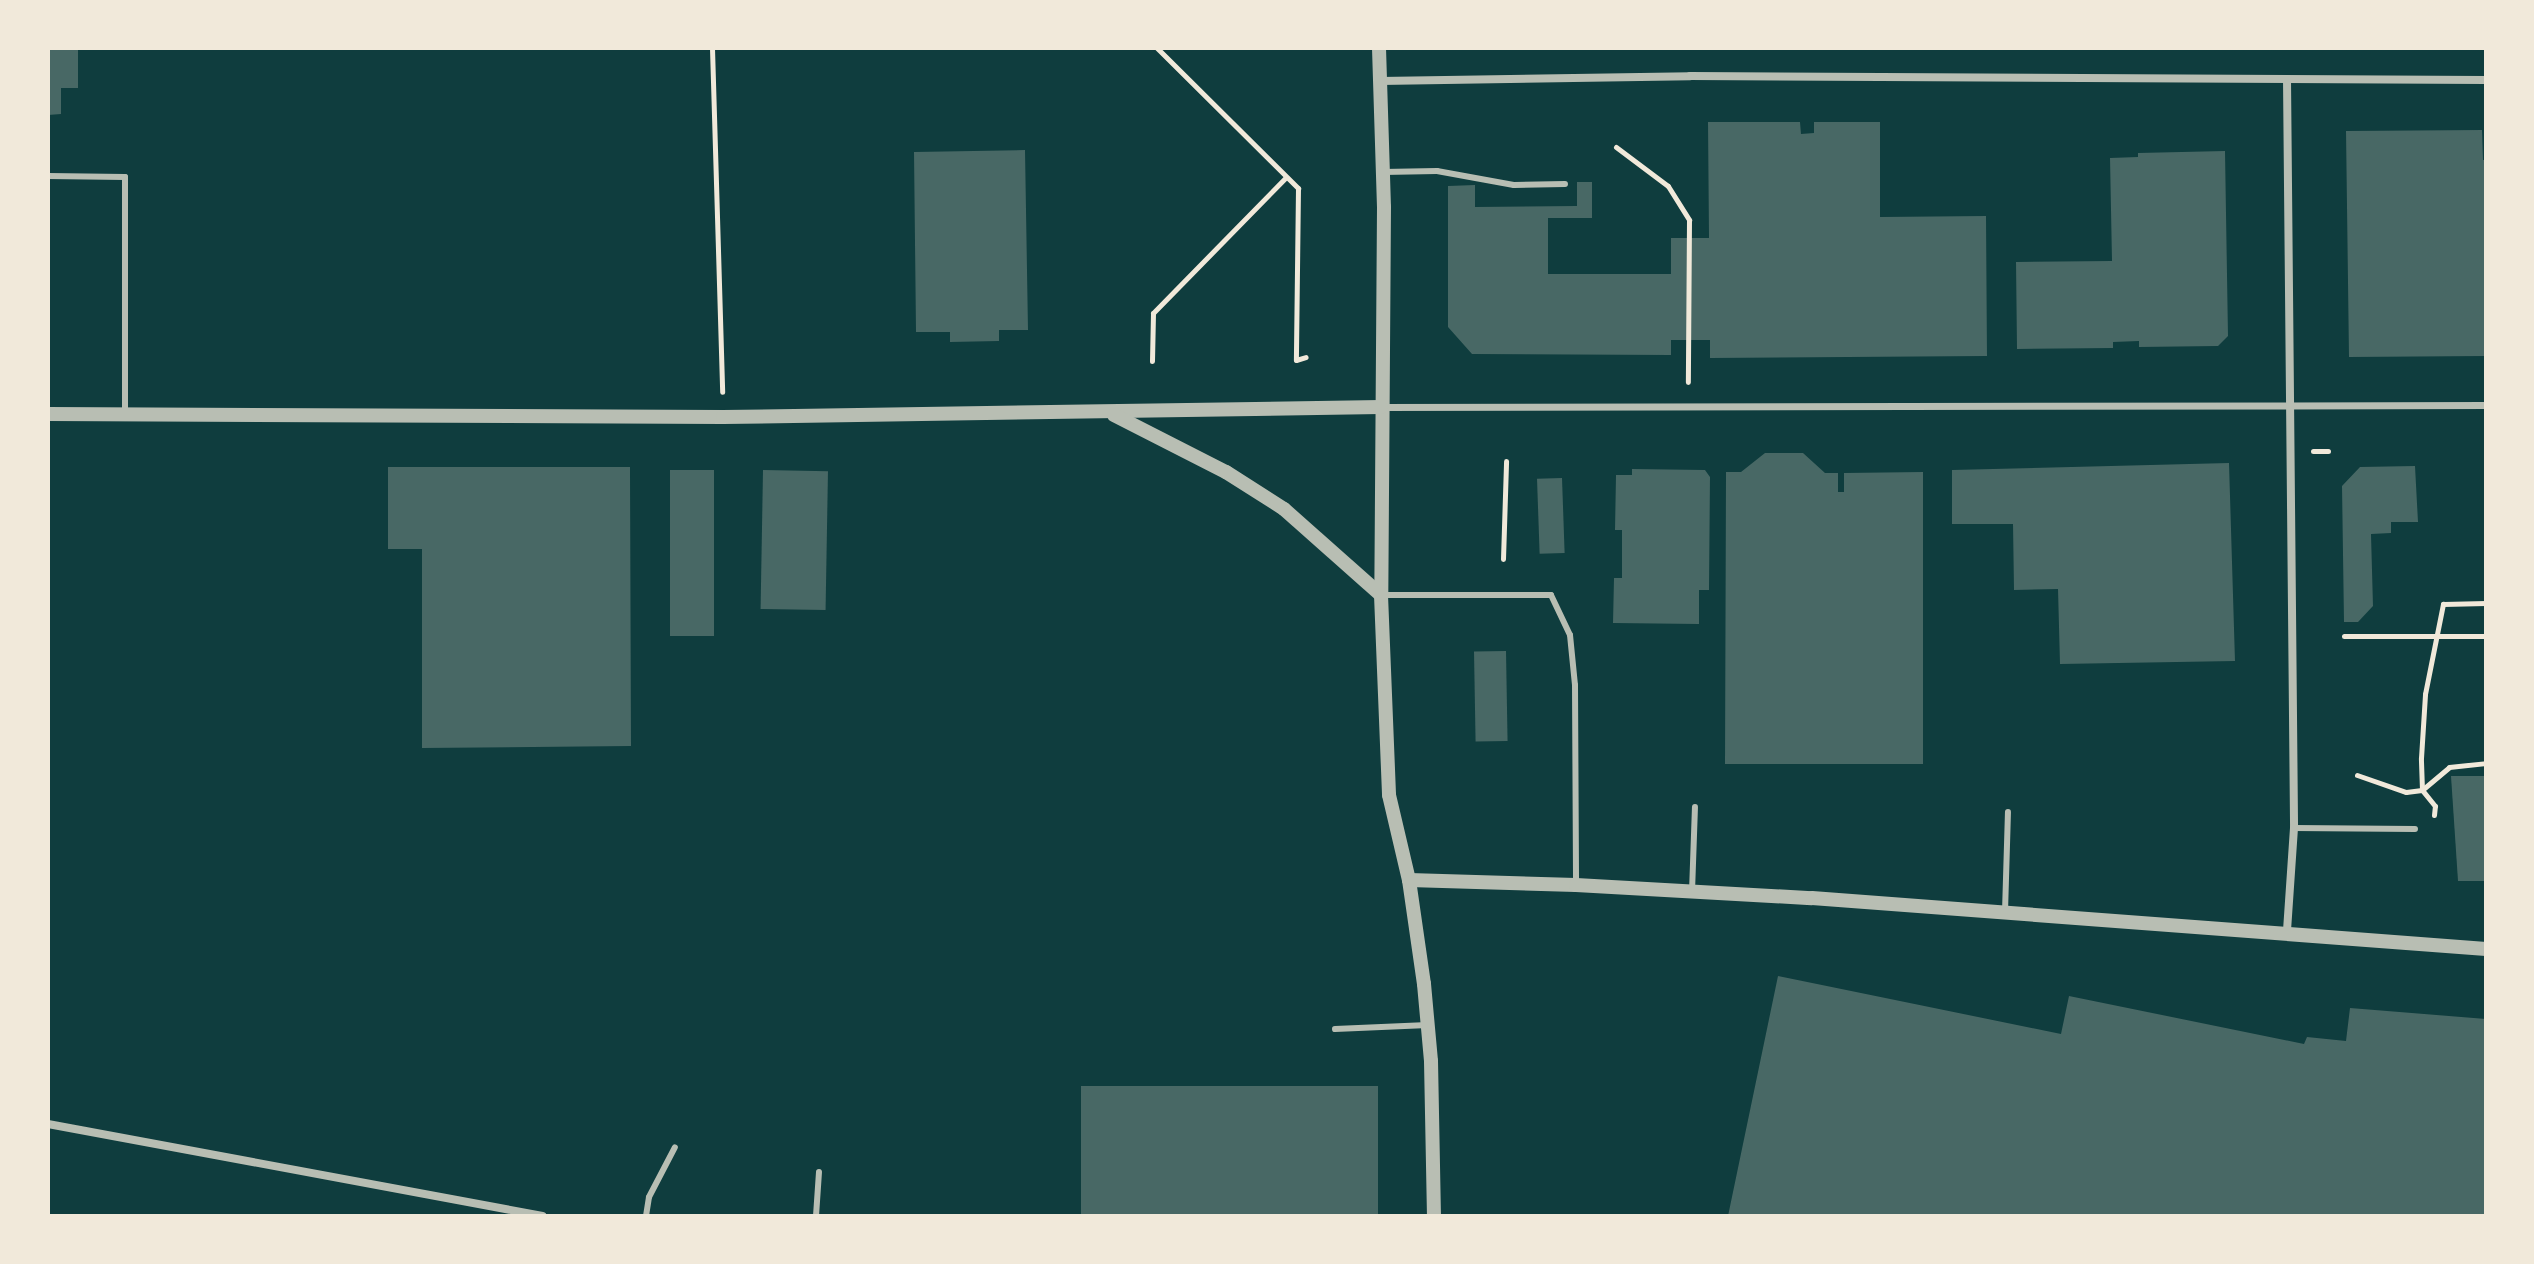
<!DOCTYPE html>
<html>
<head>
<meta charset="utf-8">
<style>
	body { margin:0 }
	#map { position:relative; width:2534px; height:1264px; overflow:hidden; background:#0f3d3e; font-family:Commissioner,sans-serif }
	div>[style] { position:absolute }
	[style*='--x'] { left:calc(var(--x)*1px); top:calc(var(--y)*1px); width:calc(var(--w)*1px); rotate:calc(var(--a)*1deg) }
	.building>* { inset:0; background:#486865; transform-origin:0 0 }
	.path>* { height:5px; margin:-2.5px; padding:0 2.5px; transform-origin:2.5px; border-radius:2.5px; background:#f1e9da }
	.service>* { height:6px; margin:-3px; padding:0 3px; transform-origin:3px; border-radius:3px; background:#b8beb3 }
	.pedestrian>* { height:7px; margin:-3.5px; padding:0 3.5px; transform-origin:3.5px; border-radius:3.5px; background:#b8beb3 }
	.minor>* { height:8px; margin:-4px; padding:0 4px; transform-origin:4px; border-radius:4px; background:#b8beb3 }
	.tertiary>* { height:14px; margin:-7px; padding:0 7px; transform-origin:7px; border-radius:7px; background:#b8beb3 }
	span { translate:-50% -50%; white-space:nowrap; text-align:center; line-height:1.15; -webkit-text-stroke:7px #f1e9da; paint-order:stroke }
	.frame { position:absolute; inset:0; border:50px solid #f1e9da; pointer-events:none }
</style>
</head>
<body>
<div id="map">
	<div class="building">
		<i style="clip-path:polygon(48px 48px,78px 48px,78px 88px,61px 88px,61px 114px,48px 115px)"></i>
		<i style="clip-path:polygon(1708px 122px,1800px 122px,1801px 134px,1814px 133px,1814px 122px,1880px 122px,1880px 217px,1986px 216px,1987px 356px,1710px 358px,1710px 340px,1671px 340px,1671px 355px,1472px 354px,1448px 327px,1448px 186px,1475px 185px,1475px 207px,1577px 206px,1577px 182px,1592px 182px,1592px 218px,1548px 218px,1548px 274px,1671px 274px,1671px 238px,1709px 238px)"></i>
		<i style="clip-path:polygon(2482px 130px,2483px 160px,2486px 160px,2486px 356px,2349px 357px,2346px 131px)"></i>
		<i style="clip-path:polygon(1025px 150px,1028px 330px,999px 330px,999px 341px,950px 342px,950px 332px,916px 332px,914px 152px)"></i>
		<i style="clip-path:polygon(2225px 151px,2228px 336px,2218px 346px,2139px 347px,2139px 341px,2113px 342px,2113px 348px,2017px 349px,2016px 262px,2112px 261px,2110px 158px,2138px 157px,2138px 153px)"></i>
		<i style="clip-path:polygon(1765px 453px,1803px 453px,1825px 473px,1838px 473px,1838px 492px,1844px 492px,1844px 473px,1923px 472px,1923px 764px,1725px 764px,1726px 472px,1741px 472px)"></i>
		<i style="clip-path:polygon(2229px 463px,2235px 661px,2060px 664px,2058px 589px,2014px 590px,2013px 524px,1952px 524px,1952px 470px)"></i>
		<i style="clip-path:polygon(2415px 466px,2418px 522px,2391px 522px,2391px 533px,2371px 534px,2373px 606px,2358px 622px,2344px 622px,2342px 486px,2360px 467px)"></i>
		<i style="clip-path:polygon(388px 467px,630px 467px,631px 746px,422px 748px,422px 549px,388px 549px)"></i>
		<i style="clip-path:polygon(1632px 469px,1705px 470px,1710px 477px,1709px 590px,1699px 590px,1699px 624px,1613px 623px,1614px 578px,1622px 578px,1622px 530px,1615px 530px,1616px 475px,1632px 475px)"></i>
		<i style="left:670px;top:470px;width:44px;height:166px"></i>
		<i style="left:763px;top:470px;width:65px;height:139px;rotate:1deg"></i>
		<i style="left:1562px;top:478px;width:75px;height:25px;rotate:88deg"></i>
		<i style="left:1506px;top:651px;width:90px;height:32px;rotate:89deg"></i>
		<i style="clip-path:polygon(2451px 776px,2486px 776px,2486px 881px,2458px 881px)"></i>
		<i style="clip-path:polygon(1778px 976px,2061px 1034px,2069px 996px,2304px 1044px,2307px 1037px,2346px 1041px,2350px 1008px,2486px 1019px,2486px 1216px,1728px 1216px)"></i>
		<i style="left:1378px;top:1086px;width:130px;height:297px;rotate:90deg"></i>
	</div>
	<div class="path">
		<i style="--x:712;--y:48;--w:344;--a:88.3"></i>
		<i style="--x:1157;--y:48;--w:199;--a:44.8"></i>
		<i style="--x:1298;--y:188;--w:172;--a:90.7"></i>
		<i style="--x:1296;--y:360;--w:10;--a:-17"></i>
		<i style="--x:1616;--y:147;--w:65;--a:36.9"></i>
		<i style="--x:1668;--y:186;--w:40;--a:58"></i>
		<i style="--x:1689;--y:220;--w:162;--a:90.4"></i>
		<i style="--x:1152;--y:361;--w:48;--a:-88.8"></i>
		<i style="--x:1153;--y:313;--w:190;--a:-45.6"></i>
		<i style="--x:2313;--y:451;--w:15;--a:0"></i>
		<i style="--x:1503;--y:559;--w:98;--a:-88.2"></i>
		<i style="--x:2344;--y:636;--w:142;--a:0"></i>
		<i style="--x:2357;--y:775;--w:52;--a:19.1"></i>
		<i style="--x:2406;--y:792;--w:16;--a:-7"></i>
		<i style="--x:2422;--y:790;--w:35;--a:-40"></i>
		<i style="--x:2449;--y:767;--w:37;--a:-6"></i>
		<i style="--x:2434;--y:815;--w:9;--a:-84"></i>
		<i style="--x:2435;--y:806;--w:21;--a:-129"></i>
		<i style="--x:2422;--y:790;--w:32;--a:-92"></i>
		<i style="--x:2421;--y:758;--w:64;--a:-86.4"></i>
		<i style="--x:2425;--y:694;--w:92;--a:-78.7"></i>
		<i style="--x:2443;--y:604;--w:43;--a:-1.3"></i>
	</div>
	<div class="service">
		<i style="--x:1383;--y:172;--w:54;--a:-1.1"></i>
		<i style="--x:1437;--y:171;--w:78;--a:10.3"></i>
		<i style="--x:1514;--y:185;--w:51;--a:-1.1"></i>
		<i style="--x:48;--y:176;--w:77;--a:0.7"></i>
		<i style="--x:125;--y:177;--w:237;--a:90"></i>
		<i style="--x:1381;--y:595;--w:170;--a:0"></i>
		<i style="--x:1551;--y:595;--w:44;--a:64.6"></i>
		<i style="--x:1570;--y:635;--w:50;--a:84.3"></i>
		<i style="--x:1575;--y:685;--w:200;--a:89.7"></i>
		<i style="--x:2294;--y:828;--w:121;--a:0.5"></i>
		<i style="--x:1692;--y:892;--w:85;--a:-88"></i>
		<i style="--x:2005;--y:912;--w:100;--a:-88.3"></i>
		<i style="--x:1335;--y:1029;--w:93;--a:-2.5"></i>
		<i style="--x:646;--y:1216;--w:19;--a:-81"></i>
		<i style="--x:649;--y:1197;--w:56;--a:-62.5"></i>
		<i style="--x:816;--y:1216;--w:44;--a:-86.1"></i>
	</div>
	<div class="pedestrian">
		<i style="--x:1381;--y:407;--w:1105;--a:-0.1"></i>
	</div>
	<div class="minor">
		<i style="--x:2287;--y:79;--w:749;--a:89.46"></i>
		<i style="--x:2294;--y:828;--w:104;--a:93.9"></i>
		<i style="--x:1380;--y:81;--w:310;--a:-0.9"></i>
		<i style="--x:1690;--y:76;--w:796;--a:0.29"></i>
		<i style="--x:48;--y:1124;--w:503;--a:10.53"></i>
	</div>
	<div class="tertiary">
		<i style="--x:1379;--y:48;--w:159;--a:88.2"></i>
		<i style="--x:1384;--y:207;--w:388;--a:90.4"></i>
		<i style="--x:1381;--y:595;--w:200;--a:87.7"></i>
		<i style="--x:1389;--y:795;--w:87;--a:76.8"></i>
		<i style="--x:1409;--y:880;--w:105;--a:81.8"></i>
		<i style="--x:1424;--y:984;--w:77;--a:84.8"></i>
		<i style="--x:1431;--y:1061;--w:155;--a:88.9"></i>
		<i style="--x:48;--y:414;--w:675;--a:0.25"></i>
		<i style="--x:723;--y:417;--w:658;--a:-0.87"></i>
		<i style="--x:1114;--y:415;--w:126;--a:27"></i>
		<i style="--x:1226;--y:472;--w:69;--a:32.5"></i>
		<i style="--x:1284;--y:509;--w:130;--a:41.6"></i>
		<i style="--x:1409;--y:880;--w:167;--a:1.7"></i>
		<i style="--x:1576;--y:885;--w:236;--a:3.2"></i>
		<i style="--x:1812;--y:898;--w:676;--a:4.33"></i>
	</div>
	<div class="frame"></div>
</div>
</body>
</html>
